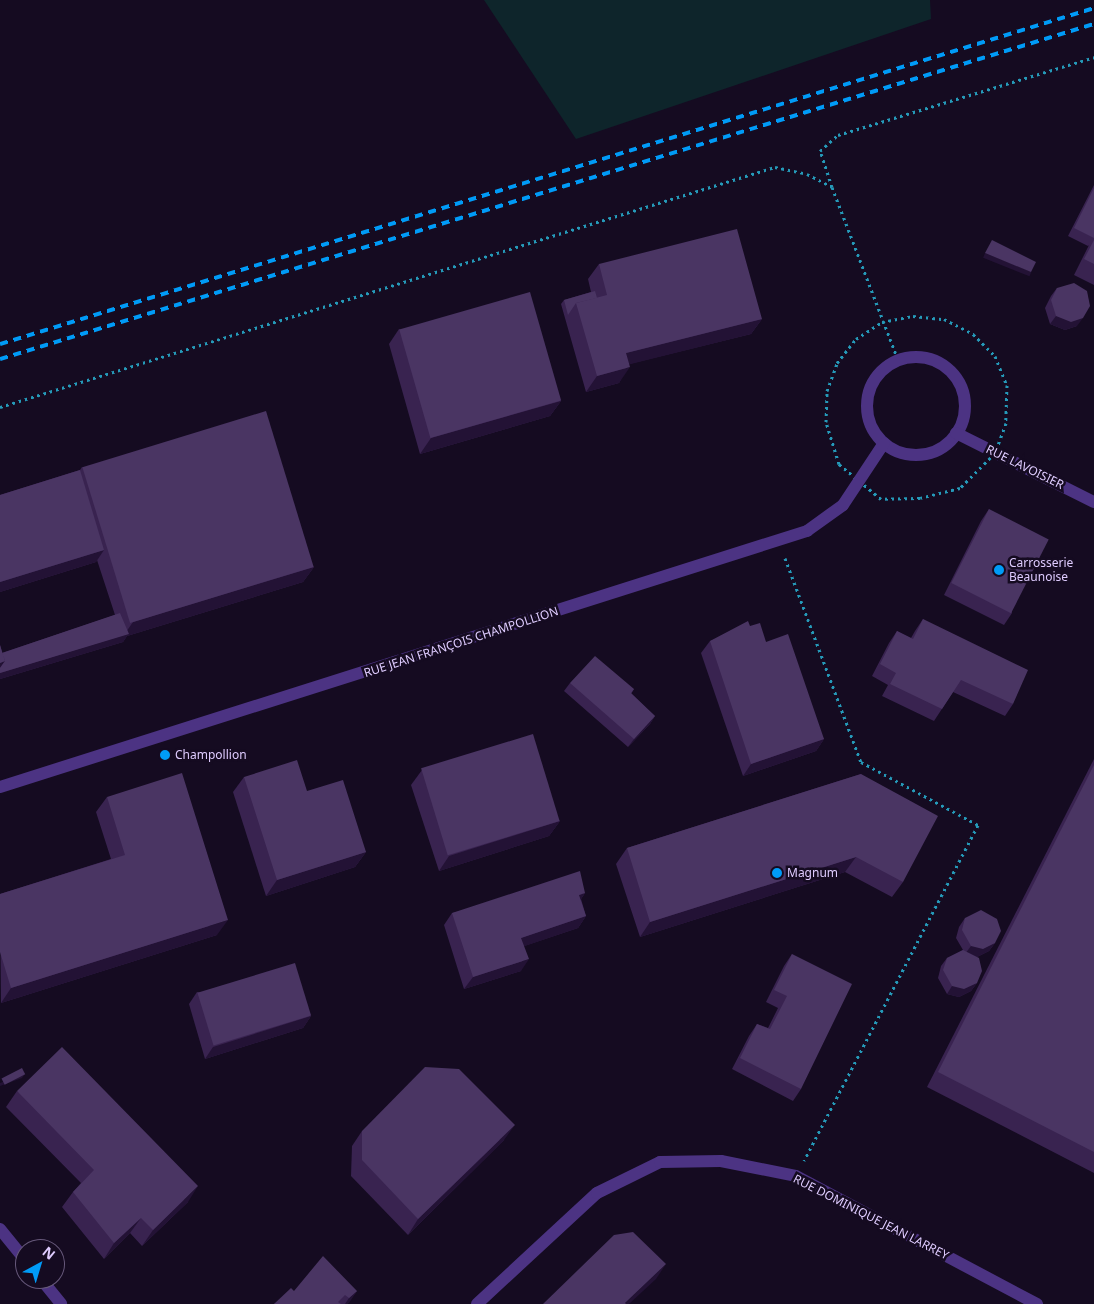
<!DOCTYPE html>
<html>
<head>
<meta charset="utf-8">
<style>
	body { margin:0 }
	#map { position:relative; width:1094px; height:1304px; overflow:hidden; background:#150b21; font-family:"Noto Sans",sans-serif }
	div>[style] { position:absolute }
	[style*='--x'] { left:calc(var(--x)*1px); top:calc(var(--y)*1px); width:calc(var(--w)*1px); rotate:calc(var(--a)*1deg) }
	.green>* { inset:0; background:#0e252b }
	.path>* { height:3px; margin-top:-1.5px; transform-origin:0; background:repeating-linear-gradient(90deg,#259ab9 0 2.5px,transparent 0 6.5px) }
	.minor>* { height:12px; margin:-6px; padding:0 6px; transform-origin:6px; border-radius:6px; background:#4c3383 }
	.minor>.ring { margin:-6px; padding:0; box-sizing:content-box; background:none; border:12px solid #4c3383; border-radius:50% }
	.rail>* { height:4px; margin-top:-2px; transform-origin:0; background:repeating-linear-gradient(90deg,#009bf7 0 8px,transparent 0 14px) }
	.wall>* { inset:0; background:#392350 }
	.shaded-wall>* { inset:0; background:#231235; transform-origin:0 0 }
	.building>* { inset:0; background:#4a3563; transform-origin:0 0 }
	.dots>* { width:14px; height:14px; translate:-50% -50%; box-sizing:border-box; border:2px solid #150b21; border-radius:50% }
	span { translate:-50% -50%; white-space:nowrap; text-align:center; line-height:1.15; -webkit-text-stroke:5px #150b21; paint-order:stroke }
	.street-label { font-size:12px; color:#dfccff }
	.poi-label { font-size:12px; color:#dfccff }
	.left { translate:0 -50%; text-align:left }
	.north { position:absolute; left:15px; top:1239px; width:50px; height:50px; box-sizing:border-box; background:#150b21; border:1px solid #66587a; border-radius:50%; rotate:39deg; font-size:14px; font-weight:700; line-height:20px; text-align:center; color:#dfccff }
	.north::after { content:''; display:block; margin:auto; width:18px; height:22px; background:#009bf7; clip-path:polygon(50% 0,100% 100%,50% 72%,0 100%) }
</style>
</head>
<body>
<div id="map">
	<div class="green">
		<i style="clip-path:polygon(484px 0,930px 0,931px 19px,576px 139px)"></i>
	</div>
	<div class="path">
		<i style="--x:832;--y:187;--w:38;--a:-108"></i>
		<i style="--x:820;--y:151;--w:24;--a:-42"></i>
		<i style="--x:838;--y:135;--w:268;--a:-16.9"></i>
		<i style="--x:913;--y:316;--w:31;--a:6"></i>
		<i style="--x:944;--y:319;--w:33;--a:27"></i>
		<i style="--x:973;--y:334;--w:31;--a:45"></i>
		<i style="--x:995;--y:356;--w:31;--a:68"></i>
		<i style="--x:1007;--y:385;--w:38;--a:92"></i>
		<i style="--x:1006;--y:423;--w:32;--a:110"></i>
		<i style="--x:995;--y:453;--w:49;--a:135"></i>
		<i style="--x:960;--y:488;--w:41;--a:166"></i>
		<i style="--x:920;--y:498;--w:39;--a:179"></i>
		<i style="--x:881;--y:499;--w:55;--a:-140.2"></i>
		<i style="--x:839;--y:464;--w:44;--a:-107.2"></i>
		<i style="--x:826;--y:422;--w:31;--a:-88"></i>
		<i style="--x:827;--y:391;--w:30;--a:-70"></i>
		<i style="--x:837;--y:363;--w:31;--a:-52"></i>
		<i style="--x:856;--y:339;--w:31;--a:-33"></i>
		<i style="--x:882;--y:322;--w:32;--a:-11"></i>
		<i style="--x:0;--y:407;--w:811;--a:-17.21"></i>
		<i style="--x:775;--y:167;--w:33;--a:12"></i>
		<i style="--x:807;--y:174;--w:28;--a:27"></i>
		<i style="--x:832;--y:187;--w:185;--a:69.1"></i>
		<i style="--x:785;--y:558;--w:218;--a:69.6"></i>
		<i style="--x:861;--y:762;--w:133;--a:28.3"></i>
		<i style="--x:978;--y:825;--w:378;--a:117.4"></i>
	</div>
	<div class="minor">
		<i class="ring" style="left:867px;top:357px;width:86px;height:86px"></i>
		<i style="--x:956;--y:433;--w:154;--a:26.6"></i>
		<i style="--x:0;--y:787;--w:847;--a:-17.6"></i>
		<i style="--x:807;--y:531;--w:44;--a:-35.8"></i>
		<i style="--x:843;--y:505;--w:74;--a:-56.5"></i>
		<i style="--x:0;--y:1229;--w:40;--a:51"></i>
		<i style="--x:41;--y:1279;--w:32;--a:51"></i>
		<i style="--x:477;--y:1304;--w:163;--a:-42.8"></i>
		<i style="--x:597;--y:1193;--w:70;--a:-26.2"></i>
		<i style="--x:660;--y:1162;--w:61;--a:-0.9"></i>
		<i style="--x:721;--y:1161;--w:76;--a:11.3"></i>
		<i style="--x:796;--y:1176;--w:273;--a:28"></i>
	</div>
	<div class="rail">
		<i style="--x:0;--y:344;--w:1144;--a:-17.07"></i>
		<i style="--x:0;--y:359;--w:1144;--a:-17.03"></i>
	</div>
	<div class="wall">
		<i style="clip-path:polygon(1094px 185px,1094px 285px,1074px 275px,1089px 245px,1088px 246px,1068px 236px)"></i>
		<i style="clip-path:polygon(599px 264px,762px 319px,751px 334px,629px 364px,619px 383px,586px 392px,561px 304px,564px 300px,591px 292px,588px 279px)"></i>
		<i style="clip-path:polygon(1057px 288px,1077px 326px,1065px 330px,1050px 324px,1045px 308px,1051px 296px)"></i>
		<i style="clip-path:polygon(399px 329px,561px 401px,550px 416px,420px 454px,389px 344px)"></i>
		<i style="clip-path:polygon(82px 467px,314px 567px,303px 582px,127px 636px,123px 642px,0 679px,0 645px,2px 653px,115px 615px,97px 560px,96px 562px,0 592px,0 495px,80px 470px)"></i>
		<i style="clip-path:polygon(989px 509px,1012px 613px,1004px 625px,944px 595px,981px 521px)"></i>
		<i style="clip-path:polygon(923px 619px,1013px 704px,1005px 716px,953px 692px,934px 721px,882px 696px,888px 685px,872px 676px,889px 643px,897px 631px,911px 638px,915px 631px)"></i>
		<i style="clip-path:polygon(750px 626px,766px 642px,824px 739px,816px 751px,743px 776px,701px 653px,710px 641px)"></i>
		<i style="clip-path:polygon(570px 683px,634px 689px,631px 694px,655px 716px,650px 724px,628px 747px,564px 691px)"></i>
		<i style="clip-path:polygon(1094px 759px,1094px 1173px,927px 1087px)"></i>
		<i style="clip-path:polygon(422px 770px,560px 821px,549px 836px,439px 871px,411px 785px)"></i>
		<i style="clip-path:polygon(861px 774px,903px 882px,892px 897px,845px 872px,640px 937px,616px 864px,627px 848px)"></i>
		<i style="clip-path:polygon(244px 777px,307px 791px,366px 852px,355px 867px,266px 896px,233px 792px)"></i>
		<i style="clip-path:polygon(107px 797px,217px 935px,1px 1003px,0 894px,111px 859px,96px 812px)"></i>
		<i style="clip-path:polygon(585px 893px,581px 899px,586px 916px,578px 928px,524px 946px,521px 971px,464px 989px,444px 925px,452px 913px)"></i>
		<i style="clip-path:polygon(965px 918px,995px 943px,989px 951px,977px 957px,975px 956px,977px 983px,971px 991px,959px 997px,947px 994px,938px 978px,941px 966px,947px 958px,963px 950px,956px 938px,959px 927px)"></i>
		<i style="clip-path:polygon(792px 954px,801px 1089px,793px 1101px,732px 1069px,749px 1036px,757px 1024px,768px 1028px,778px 1008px,766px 1002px,784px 966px)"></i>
		<i style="clip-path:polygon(197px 992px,311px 1016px,303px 1028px,205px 1059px,189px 1004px)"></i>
		<i style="clip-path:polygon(17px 1091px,188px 1202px,142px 1246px,130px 1233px,104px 1259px,62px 1207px,73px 1192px,81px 1183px,6px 1107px)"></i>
		<i style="clip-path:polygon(362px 1131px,504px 1140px,408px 1235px,351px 1176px,352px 1146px)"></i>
		<i style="clip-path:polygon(294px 1291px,357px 1291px,347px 1304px,274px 1304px)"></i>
	</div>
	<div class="shaded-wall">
		<i style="left:985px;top:253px;width:50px;height:5px;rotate:22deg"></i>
		<i style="clip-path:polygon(1056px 316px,1083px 318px,1077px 326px,1065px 330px,1050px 324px)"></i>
		<i style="clip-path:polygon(762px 319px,751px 334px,615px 368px,626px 353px)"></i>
		<i style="clip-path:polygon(630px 367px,619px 383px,586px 392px,597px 376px)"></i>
		<i style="clip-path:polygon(561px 401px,550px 416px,420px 454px,431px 438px)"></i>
		<i style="clip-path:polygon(104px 550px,96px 562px,0 592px,0 582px)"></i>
		<i style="clip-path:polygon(314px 567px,303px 582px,127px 636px,123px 642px,0 679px,0 673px,124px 635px,133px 622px)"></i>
		<i style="clip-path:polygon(5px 661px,0 668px,0 663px)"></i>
		<i style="clip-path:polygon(655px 716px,650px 724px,628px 747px,634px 739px)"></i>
		<i style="clip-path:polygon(824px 739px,816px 751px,743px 776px,751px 764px)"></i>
		<i style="clip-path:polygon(560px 821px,549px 836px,439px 871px,449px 856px)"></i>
		<i style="clip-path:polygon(366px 852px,355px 867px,266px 896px,277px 880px)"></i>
		<i style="clip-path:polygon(856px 857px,845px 872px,640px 937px,650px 922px)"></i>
		<i style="clip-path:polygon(585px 893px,577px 905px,579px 895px)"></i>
		<i style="clip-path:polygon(586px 916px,578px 928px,513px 950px,521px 938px)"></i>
		<i style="clip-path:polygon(228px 920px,217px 935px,1px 1003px,11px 988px)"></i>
		<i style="clip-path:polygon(995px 943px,989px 951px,977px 957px,965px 954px,971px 946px)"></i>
		<i style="clip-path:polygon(529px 959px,521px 971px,464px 989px,473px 977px)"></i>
		<i style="clip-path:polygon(977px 983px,971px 991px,959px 997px,947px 994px,952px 986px)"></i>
		<i style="clip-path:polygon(311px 1016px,303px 1028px,205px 1059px,213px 1047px)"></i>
		<i style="clip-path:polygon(25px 1074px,22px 1078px,0 1086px,0 1083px)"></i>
		<i style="clip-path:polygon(515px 1125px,504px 1140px,408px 1235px,418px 1219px)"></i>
		<i style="clip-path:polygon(198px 1186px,188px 1202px,142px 1246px,153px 1230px)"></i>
		<i style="clip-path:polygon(141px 1218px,130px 1233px,104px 1259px,114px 1243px)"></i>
		<i style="clip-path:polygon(666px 1264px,656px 1279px,629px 1304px,624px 1304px)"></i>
		<i style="clip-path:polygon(357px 1291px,349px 1303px,347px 1304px,345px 1304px,349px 1298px)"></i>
	</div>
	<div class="building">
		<i style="clip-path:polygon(1094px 188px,1094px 238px,1074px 228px)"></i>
		<i style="clip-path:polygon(737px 229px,762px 319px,626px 353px,630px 367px,597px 376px,576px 303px,607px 295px,599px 264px)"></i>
		<i style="clip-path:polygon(992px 240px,1036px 262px,1031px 272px,985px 253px)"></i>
		<i style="clip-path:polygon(1094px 240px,1094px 264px,1084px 259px)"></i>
		<i style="clip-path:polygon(1074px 283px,1087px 291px,1090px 306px,1083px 318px,1071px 322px,1056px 316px,1051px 300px,1057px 288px)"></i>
		<i style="clip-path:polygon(595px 291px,597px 298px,576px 303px,568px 315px,564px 300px)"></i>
		<i style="left:530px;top:292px;width:113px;height:136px;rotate:74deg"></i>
		<i style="left:266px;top:411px;width:163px;height:192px;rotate:73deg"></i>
		<i style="clip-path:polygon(80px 470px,104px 550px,0 582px,0 495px)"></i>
		<i style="left:989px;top:509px;width:67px;height:83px;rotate:27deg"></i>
		<i style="clip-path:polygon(120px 613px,129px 634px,0 673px,0 668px,5px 661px,2px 653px)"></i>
		<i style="clip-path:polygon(923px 619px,1028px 670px,1013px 704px,961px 680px,942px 709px,890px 684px,896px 673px,880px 664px,897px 631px,913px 639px)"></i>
		<i style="clip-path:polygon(748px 621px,750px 626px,760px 623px,766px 642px,788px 634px,824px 739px,751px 764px,710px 641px)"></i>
		<i style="clip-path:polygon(0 645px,5px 661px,0 663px)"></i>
		<i style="clip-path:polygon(595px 656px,634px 689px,631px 693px,655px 716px,634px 739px,570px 683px)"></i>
		<i style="left:533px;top:734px;width:91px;height:117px;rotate:73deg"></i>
		<i style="clip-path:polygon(297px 760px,307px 791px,343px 780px,366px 852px,277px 880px,244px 777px)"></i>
		<i style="clip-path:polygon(1094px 765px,1094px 1152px,938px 1072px)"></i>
		<i style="clip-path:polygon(182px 773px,228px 920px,11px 988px,0 952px,0 894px,125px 855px,107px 797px)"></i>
		<i style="clip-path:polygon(861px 774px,938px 816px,903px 882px,856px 857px,650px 922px,627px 848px)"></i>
		<i style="clip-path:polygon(580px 871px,585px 893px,579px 895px,586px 916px,521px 938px,529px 959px,473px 977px,452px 913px)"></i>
		<i style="clip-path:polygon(981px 910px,997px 919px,1001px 931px,995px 943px,983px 949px,971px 946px,962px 930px,965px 918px)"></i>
		<i style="clip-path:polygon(963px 950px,979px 958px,982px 971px,977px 983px,964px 989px,952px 986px,943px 970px,947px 958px)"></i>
		<i style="clip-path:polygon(792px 954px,852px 984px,801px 1089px,740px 1058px,757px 1024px,770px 1029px,787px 996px,774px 990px)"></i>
		<i style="left:295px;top:963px;width:55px;height:102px;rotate:73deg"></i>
		<i style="clip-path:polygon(62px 1047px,198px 1186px,153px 1230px,141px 1218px,114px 1243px,73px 1192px,94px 1170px,17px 1091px)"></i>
		<i style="clip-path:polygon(425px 1067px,459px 1069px,515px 1125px,418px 1219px,362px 1160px,362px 1131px)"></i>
		<i style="left:22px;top:1068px;width:7px;height:23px;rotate:63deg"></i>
		<i style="clip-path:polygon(633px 1232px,666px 1264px,625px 1303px,626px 1304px,543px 1304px,614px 1235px)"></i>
		<i style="clip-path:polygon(323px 1256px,357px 1291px,349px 1298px,345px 1295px,338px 1302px,341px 1304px,274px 1304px,291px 1288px,294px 1291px)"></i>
	</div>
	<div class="dots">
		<i style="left:999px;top:570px;background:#009bf7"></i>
		<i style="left:165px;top:755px;background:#009bf7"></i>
		<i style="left:777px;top:873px;background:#009bf7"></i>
	</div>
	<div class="street-label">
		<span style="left:1025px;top:467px;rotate:26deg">RUE LAVOISIER</span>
		<span style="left:461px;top:642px;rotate:-18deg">RUE JEAN FRANÇOIS CHAMPOLLION</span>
		<span style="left:871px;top:1217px;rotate:27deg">RUE DOMINIQUE JEAN LARREY</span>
	</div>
	<div class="poi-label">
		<span class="left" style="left:1009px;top:570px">Carrosserie<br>Beaunoise</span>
		<span class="left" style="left:175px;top:755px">Champollion</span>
		<span class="left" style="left:787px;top:873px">Magnum</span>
	</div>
	<div class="north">N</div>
</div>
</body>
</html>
